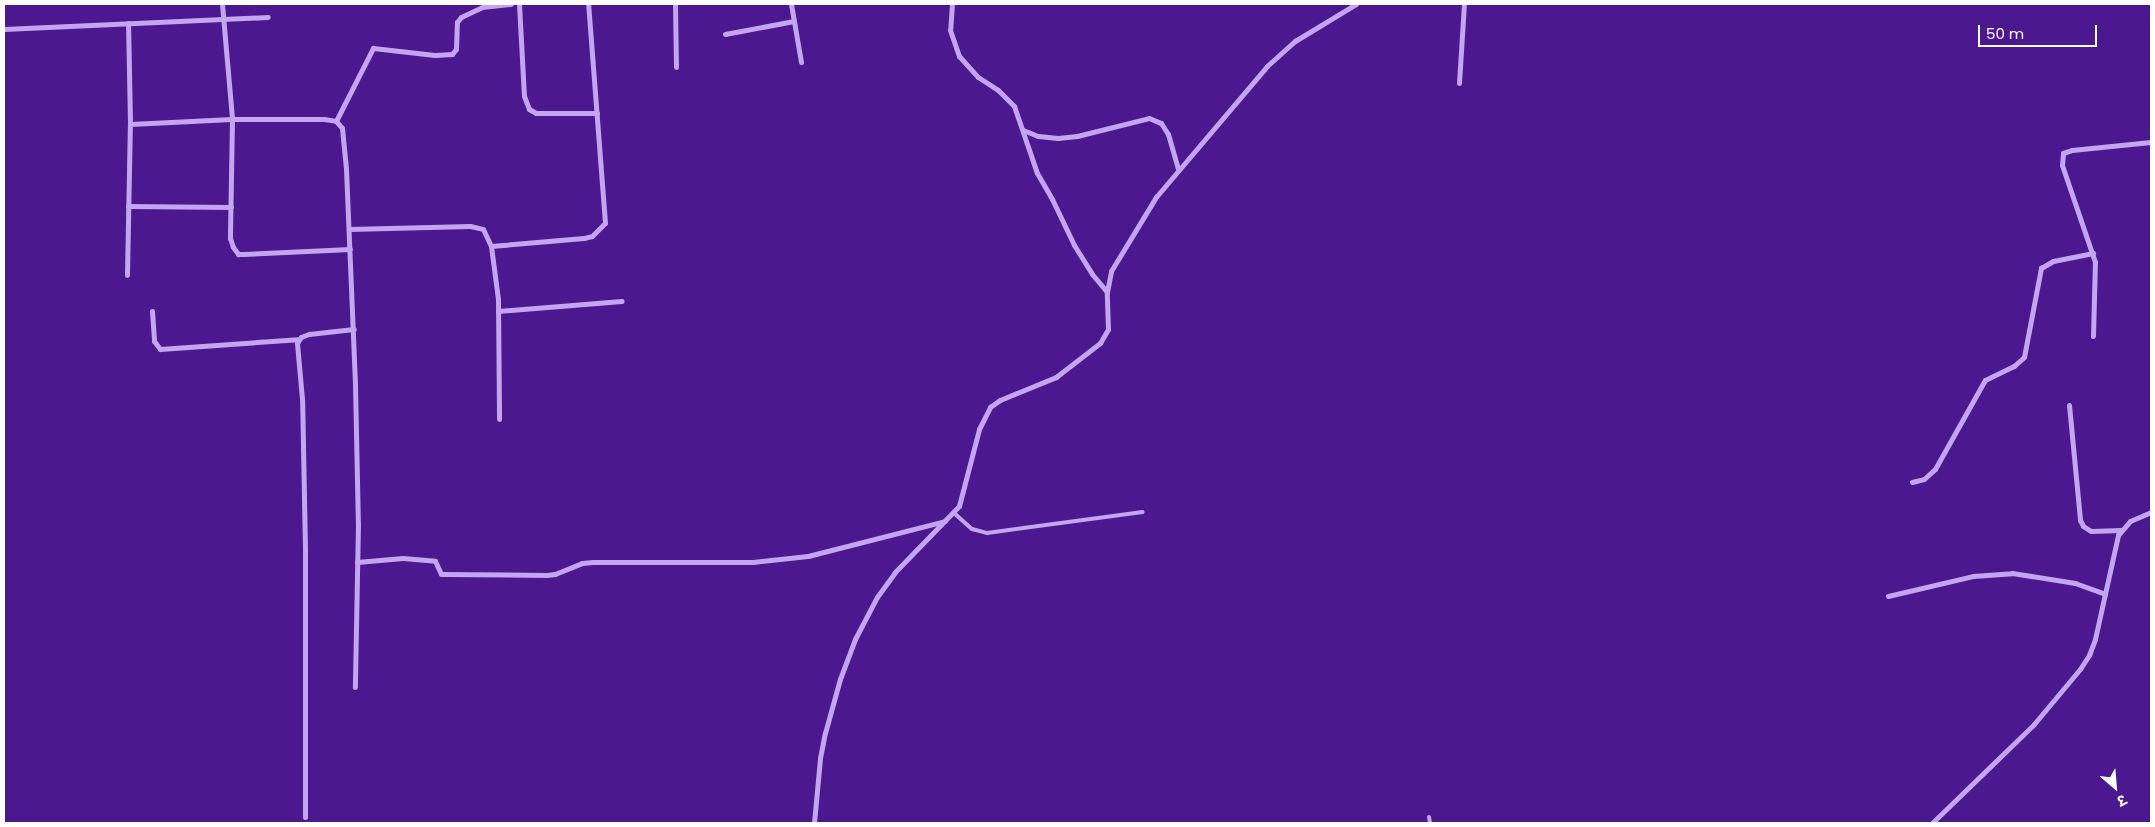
<!DOCTYPE html>
<html>
<head>
<meta charset="utf-8">
<style>
	body { margin:0 }
	#map { position:relative; width:2155px; height:827px; overflow:hidden; background:#4b1890; font-family:Poppins,"Noto Sans Devanagari",sans-serif }
	div>[style] { position:absolute }
	[style*='--x'] { left:calc(var(--x)*1px); top:calc(var(--y)*1px); width:calc(var(--w)*1px); rotate:calc(var(--a)*1deg) }
	.lane>* { height:4px; margin:-2px; padding:0 2px; transform-origin:2px; border-radius:2px; background:#c4a5ef }
	.street>* { height:5px; margin:-2.5px; padding:0 2.5px; transform-origin:2.5px; border-radius:2.5px; background:#c4a5ef }
	span { translate:-50% -50%; white-space:nowrap; text-align:center; line-height:1.15; -webkit-text-stroke:4.5px #4b1890; paint-order:stroke }
	.frame { position:absolute; inset:0; border:5px solid #fff; pointer-events:none }
	.north { position:absolute; left:2090px; top:762px; width:50px; height:50px; -webkit-text-stroke:4px #4b1890; paint-order:stroke; rotate:153deg; font-size:14px; font-weight:700; line-height:20px; text-align:center; color:#fff }
	.north::after { content:''; display:block; margin:auto; width:18px; height:22px; background:#fff; clip-path:polygon(50% 0,100% 100%,50% 72%,0 100%) }
	.scale { position:absolute; left:1978px; top:25px; width:119px; height:22px; box-sizing:border-box; border:2px solid #fff; border-top:0; padding-left:6px; font-size:15px; line-height:18px; white-space:nowrap; color:#fff; -webkit-text-stroke:4px #4b1890; paint-order:stroke }
</style>
</head>
<body>
<div id="map">
	<div class="lane">
		<i style="--x:954;--y:513;--w:24;--a:42"></i>
		<i style="--x:972;--y:529;--w:16;--a:15"></i>
		<i style="--x:987;--y:533;--w:157;--a:-7.7"></i>
		<i style="--x:1429;--y:817;--w:6;--a:81"></i>
	</div>
	<div class="street">
		<i style="--x:222;--y:4;--w:115;--a:85"></i>
		<i style="--x:232;--y:119;--w:119;--a:91"></i>
		<i style="--x:230;--y:238;--w:9;--a:72"></i>
		<i style="--x:233;--y:247;--w:9;--a:54"></i>
		<i style="--x:238;--y:254;--w:5;--a:0"></i>
		<i style="--x:243;--y:254;--w:107;--a:-2.7"></i>
		<i style="--x:519;--y:4;--w:92;--a:86.9"></i>
		<i style="--x:524;--y:96;--w:14;--a:69"></i>
		<i style="--x:529;--y:109;--w:8;--a:30"></i>
		<i style="--x:536;--y:113;--w:61;--a:0"></i>
		<i style="--x:675;--y:4;--w:63;--a:89.1"></i>
		<i style="--x:791;--y:4;--w:59;--a:80.2"></i>
		<i style="--x:952;--y:4;--w:26;--a:94"></i>
		<i style="--x:950;--y:30;--w:28;--a:71"></i>
		<i style="--x:959;--y:56;--w:28;--a:48"></i>
		<i style="--x:978;--y:77;--w:24;--a:33"></i>
		<i style="--x:998;--y:90;--w:23;--a:45"></i>
		<i style="--x:1014;--y:106;--w:71;--a:71.1"></i>
		<i style="--x:1037;--y:173;--w:30;--a:60"></i>
		<i style="--x:1052;--y:199;--w:51;--a:64.4"></i>
		<i style="--x:1074;--y:245;--w:34;--a:58"></i>
		<i style="--x:1092;--y:274;--w:23;--a:50"></i>
		<i style="--x:4;--y:29;--w:264;--a:-2.6"></i>
		<i style="--x:725;--y:34;--w:70;--a:-10.7"></i>
		<i style="--x:1459;--y:83;--w:79;--a:-86.4"></i>
		<i style="--x:336;--y:121;--w:82;--a:-63.1"></i>
		<i style="--x:373;--y:48;--w:62;--a:6.4"></i>
		<i style="--x:435;--y:55;--w:17;--a:-3"></i>
		<i style="--x:452;--y:54;--w:6;--a:-51"></i>
		<i style="--x:456;--y:49;--w:27;--a:-88"></i>
		<i style="--x:457;--y:22;--w:6;--a:-51"></i>
		<i style="--x:461;--y:17;--w:23;--a:-25"></i>
		<i style="--x:482;--y:7;--w:29;--a:-6"></i>
		<i style="--x:130;--y:124;--w:102;--a:-2.8"></i>
		<i style="--x:232;--y:119;--w:92;--a:0"></i>
		<i style="--x:324;--y:119;--w:12;--a:9"></i>
		<i style="--x:336;--y:121;--w:9;--a:49"></i>
		<i style="--x:342;--y:128;--w:41;--a:84.4"></i>
		<i style="--x:346;--y:169;--w:216;--a:87.6"></i>
		<i style="--x:355;--y:385;--w:139;--a:88.8"></i>
		<i style="--x:358;--y:524;--w:163;--a:91.1"></i>
		<i style="--x:1023;--y:130;--w:16;--a:22"></i>
		<i style="--x:1038;--y:136;--w:20;--a:6"></i>
		<i style="--x:1058;--y:138;--w:19;--a:-6"></i>
		<i style="--x:1077;--y:136;--w:74;--a:-14"></i>
		<i style="--x:1149;--y:118;--w:13;--a:23"></i>
		<i style="--x:1161;--y:123;--w:13;--a:58"></i>
		<i style="--x:1168;--y:134;--w:37;--a:74"></i>
		<i style="--x:128;--y:206;--w:103;--a:0.6"></i>
		<i style="--x:349;--y:229;--w:121;--a:-1.4"></i>
		<i style="--x:470;--y:226;--w:13;--a:13"></i>
		<i style="--x:483;--y:229;--w:19;--a:65"></i>
		<i style="--x:491;--y:246;--w:53;--a:82.5"></i>
		<i style="--x:498;--y:299;--w:120;--a:89.5"></i>
		<i style="--x:491;--y:246;--w:93;--a:-4.9"></i>
		<i style="--x:584;--y:238;--w:8;--a:-14"></i>
		<i style="--x:592;--y:236;--w:18;--a:-45"></i>
		<i style="--x:605;--y:223;--w:220;--a:-94.4"></i>
		<i style="--x:127;--y:275;--w:151;--a:-88.9"></i>
		<i style="--x:130;--y:124;--w:101;--a:-91.1"></i>
		<i style="--x:152;--y:311;--w:30;--a:86"></i>
		<i style="--x:154;--y:341;--w:10;--a:53"></i>
		<i style="--x:160;--y:349;--w:138;--a:-4.1"></i>
		<i style="--x:498;--y:311;--w:124;--a:-4.6"></i>
		<i style="--x:2093;--y:336;--w:74;--a:-88.5"></i>
		<i style="--x:2095;--y:262;--w:102;--a:-108.8"></i>
		<i style="--x:2062;--y:165;--w:12;--a:-85"></i>
		<i style="--x:2063;--y:153;--w:9;--a:-18"></i>
		<i style="--x:2072;--y:150;--w:79;--a:-5.8"></i>
		<i style="--x:2069;--y:405;--w:116;--a:84.5"></i>
		<i style="--x:2080;--y:520;--w:7;--a:63"></i>
		<i style="--x:2083;--y:526;--w:9;--a:32"></i>
		<i style="--x:2091;--y:531;--w:30;--a:-2"></i>
		<i style="--x:1912;--y:482;--w:12;--a:-14"></i>
		<i style="--x:1924;--y:479;--w:15;--a:-42"></i>
		<i style="--x:1935;--y:469;--w:102;--a:-60.7"></i>
		<i style="--x:1985;--y:380;--w:32;--a:-26"></i>
		<i style="--x:2014;--y:366;--w:13;--a:-42"></i>
		<i style="--x:2024;--y:357;--w:91;--a:-79.2"></i>
		<i style="--x:2041;--y:268;--w:14;--a:-30"></i>
		<i style="--x:2053;--y:261;--w:41;--a:-11.3"></i>
		<i style="--x:357;--y:562;--w:46;--a:-5"></i>
		<i style="--x:403;--y:558;--w:32;--a:5"></i>
		<i style="--x:435;--y:561;--w:14;--a:65"></i>
		<i style="--x:441;--y:574;--w:106;--a:0.5"></i>
		<i style="--x:547;--y:575;--w:8;--a:-7"></i>
		<i style="--x:555;--y:574;--w:29;--a:-22"></i>
		<i style="--x:582;--y:563;--w:11;--a:-5"></i>
		<i style="--x:593;--y:562;--w:160;--a:0"></i>
		<i style="--x:753;--y:562;--w:55;--a:-6.2"></i>
		<i style="--x:808;--y:556;--w:141;--a:-14.3"></i>
		<i style="--x:1888;--y:596;--w:87;--a:-13.2"></i>
		<i style="--x:1973;--y:576;--w:39;--a:-4"></i>
		<i style="--x:2012;--y:573;--w:64;--a:9"></i>
		<i style="--x:2075;--y:583;--w:32;--a:20"></i>
		<i style="--x:305;--y:817;--w:268;--a:-90"></i>
		<i style="--x:305;--y:549;--w:150;--a:-91.1"></i>
		<i style="--x:302;--y:399;--w:56;--a:-95.1"></i>
		<i style="--x:297;--y:343;--w:7;--a:-56"></i>
		<i style="--x:301;--y:337;--w:9;--a:-21"></i>
		<i style="--x:309;--y:334;--w:45;--a:-6.3"></i>
		<i style="--x:814;--y:823;--w:65;--a:-84.7"></i>
		<i style="--x:820;--y:758;--w:25;--a:-79"></i>
		<i style="--x:825;--y:733;--w:56;--a:-74.5"></i>
		<i style="--x:840;--y:679;--w:43;--a:-69.4"></i>
		<i style="--x:855;--y:639;--w:47;--a:-62.4"></i>
		<i style="--x:877;--y:597;--w:31;--a:-54"></i>
		<i style="--x:895;--y:572;--w:92;--a:-45.9"></i>
		<i style="--x:959;--y:506;--w:80;--a:-75.4"></i>
		<i style="--x:979;--y:429;--w:25;--a:-63"></i>
		<i style="--x:990;--y:407;--w:12;--a:-35"></i>
		<i style="--x:1000;--y:400;--w:61;--a:-22.3"></i>
		<i style="--x:1056;--y:377;--w:56;--a:-37.7"></i>
		<i style="--x:1100;--y:343;--w:16;--a:-60"></i>
		<i style="--x:1108;--y:329;--w:37;--a:-92"></i>
		<i style="--x:1107;--y:292;--w:21;--a:-79"></i>
		<i style="--x:1111;--y:271;--w:87;--a:-58.7"></i>
		<i style="--x:1156;--y:197;--w:172;--a:-49.7"></i>
		<i style="--x:1267;--y:66;--w:38;--a:-42"></i>
		<i style="--x:1295;--y:41;--w:71;--a:-31.2"></i>
		<i style="--x:1932;--y:823;--w:142;--a:-44.1"></i>
		<i style="--x:2034;--y:724;--w:72;--a:-50.1"></i>
		<i style="--x:2080;--y:669;--w:17;--a:-57"></i>
		<i style="--x:2089;--y:655;--w:17;--a:-69"></i>
		<i style="--x:2095;--y:639;--w:107;--a:-77.5"></i>
		<i style="--x:2118;--y:535;--w:18;--a:-49"></i>
		<i style="--x:2130;--y:521;--w:23;--a:-23"></i>
	</div>
	<div class="frame"></div>
	<div class="north">उ</div>
	<div class="scale">50 m</div>
</div>
</body>
</html>
